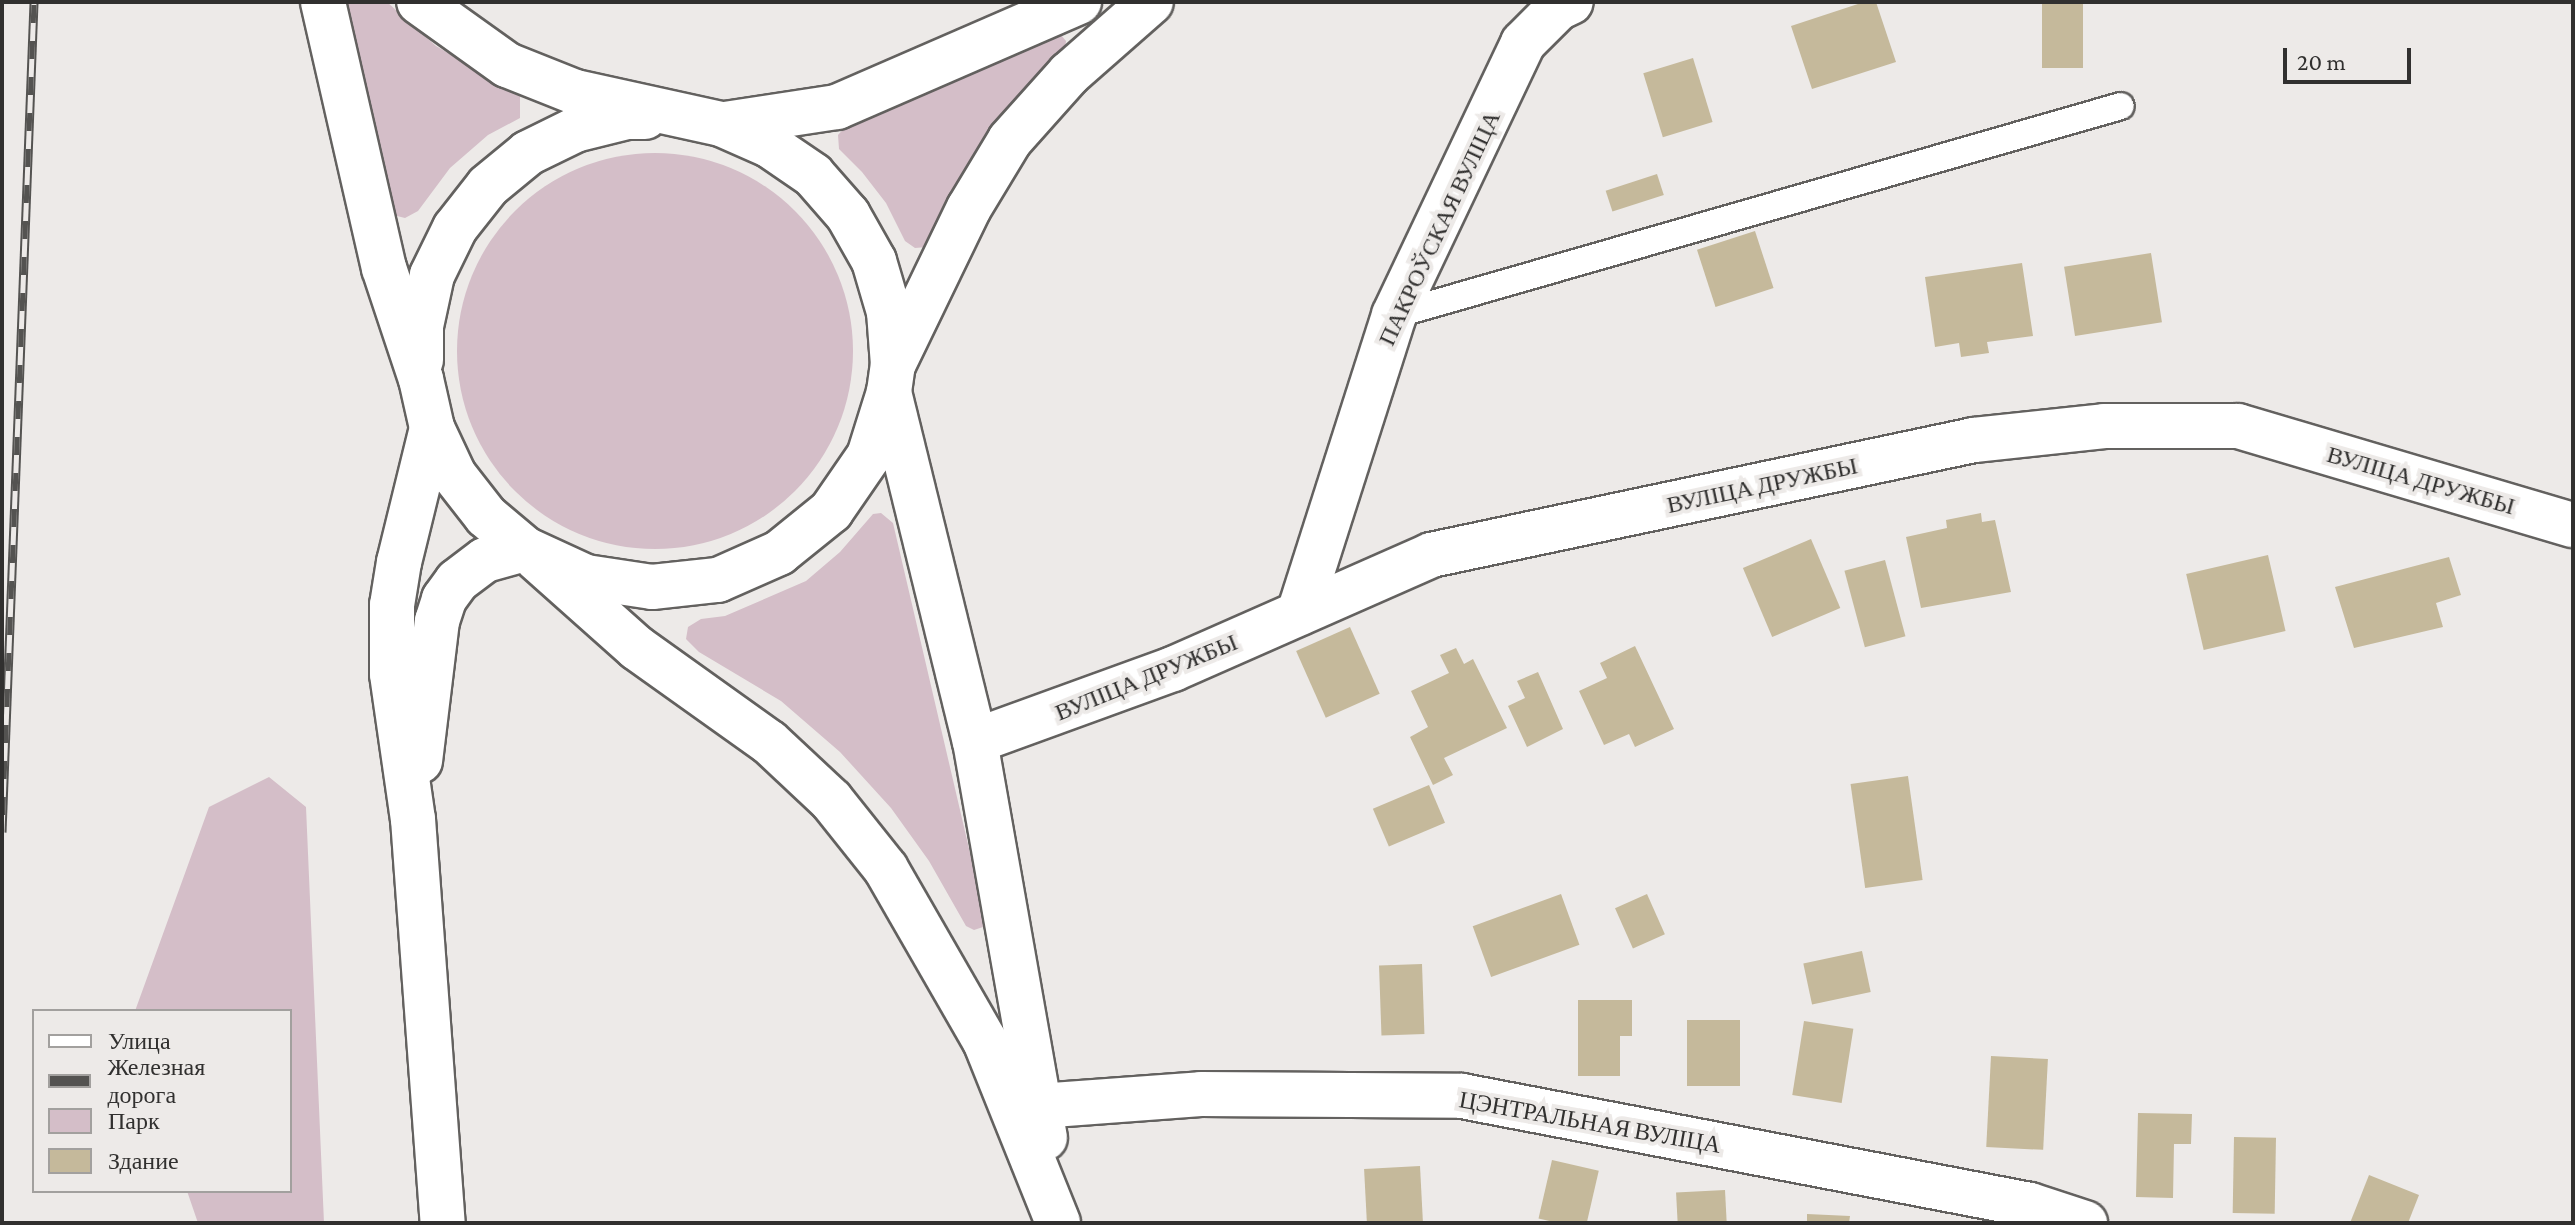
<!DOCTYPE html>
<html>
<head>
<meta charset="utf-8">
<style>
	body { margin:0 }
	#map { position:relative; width:2575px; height:1225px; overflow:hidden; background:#edeae8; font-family:"Crimson Pro",serif }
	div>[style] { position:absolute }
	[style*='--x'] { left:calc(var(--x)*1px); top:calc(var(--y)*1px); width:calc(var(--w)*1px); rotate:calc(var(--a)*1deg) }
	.green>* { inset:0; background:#d4bec8 }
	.round { border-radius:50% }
	.building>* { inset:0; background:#c5b99b; transform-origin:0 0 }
	.roads { filter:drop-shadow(2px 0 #63615f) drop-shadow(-2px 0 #63615f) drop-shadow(0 2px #63615f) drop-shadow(0 -2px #63615f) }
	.service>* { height:26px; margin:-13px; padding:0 13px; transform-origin:13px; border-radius:13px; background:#fff }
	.minor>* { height:44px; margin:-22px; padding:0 22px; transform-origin:22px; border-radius:22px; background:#fff }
	.tertiary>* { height:44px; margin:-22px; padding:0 22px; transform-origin:22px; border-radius:22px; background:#fff }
	.secondary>* { height:44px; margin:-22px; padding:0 22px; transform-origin:22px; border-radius:22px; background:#fff }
	.primary>* { height:44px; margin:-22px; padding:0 22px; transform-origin:22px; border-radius:22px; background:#fff }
	.rail>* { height:9px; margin-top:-4.5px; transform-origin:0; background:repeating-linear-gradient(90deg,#edeae8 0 18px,#545351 0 36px); box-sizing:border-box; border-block:2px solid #545351 }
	span { translate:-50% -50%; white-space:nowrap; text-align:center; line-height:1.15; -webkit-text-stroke:8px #edeae8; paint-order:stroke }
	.street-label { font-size:24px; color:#31302f }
	.frame { position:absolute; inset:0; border:4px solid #31302f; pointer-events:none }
	.legend { position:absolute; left:32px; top:1009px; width:260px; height:184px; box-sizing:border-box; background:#edeae8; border:2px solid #a2a09e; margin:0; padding:10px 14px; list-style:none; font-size:24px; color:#31302f }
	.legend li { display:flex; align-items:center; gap:16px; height:40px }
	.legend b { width:40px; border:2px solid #a2a09e }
	.scale { position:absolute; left:2283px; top:48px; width:128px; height:36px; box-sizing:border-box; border:4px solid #31302f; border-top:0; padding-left:10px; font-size:24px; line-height:28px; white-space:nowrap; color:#31302f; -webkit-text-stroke:6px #edeae8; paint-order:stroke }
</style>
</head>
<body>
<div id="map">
	<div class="green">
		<i style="clip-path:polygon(344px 2px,387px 2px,436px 46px,520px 95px,520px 118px,488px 135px,450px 168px,418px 211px,405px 218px,393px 215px)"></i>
		<i style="clip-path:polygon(1053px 33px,1061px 35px,1066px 41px,1065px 50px,927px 247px,915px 248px,905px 241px,886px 203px,862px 172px,839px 149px,838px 135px,847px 125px)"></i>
		<i class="round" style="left:457px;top:153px;width:396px;height:396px"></i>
		<i style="clip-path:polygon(881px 513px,893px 523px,985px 917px,983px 927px,974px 930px,966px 926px,929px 861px,891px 808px,840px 752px,781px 701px,699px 652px,686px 639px,688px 627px,701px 619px,725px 616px,806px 581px,840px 552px,873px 514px)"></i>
		<i style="clip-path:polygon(269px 777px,306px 807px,324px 1223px,198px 1223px,187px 1191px,290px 1191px,290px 1011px,135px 1011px,209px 807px)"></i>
	</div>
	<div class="building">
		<i style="clip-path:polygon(1864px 2px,1876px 2px,1896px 62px,1812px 89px,1791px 26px)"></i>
		<i style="left:2042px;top:2px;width:41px;height:66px"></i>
		<i style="left:1693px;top:58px;width:67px;height:52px;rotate:73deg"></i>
		<i style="left:1657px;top:174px;width:22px;height:54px;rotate:72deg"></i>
		<i style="left:1755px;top:231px;width:60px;height:61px;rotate:72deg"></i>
		<i style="left:2151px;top:253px;width:70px;height:88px;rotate:81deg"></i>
		<i style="clip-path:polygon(2022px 263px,2033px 336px,1987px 342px,1989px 353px,1961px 357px,1959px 343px,1935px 347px,1925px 277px)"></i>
		<i style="clip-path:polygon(1981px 513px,1982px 522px,1995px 520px,2011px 592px,1921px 608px,1906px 537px,1947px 528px,1946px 520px)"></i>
		<i style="left:1811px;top:539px;width:75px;height:74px;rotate:67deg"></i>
		<i style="left:2268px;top:555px;width:78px;height:84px;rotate:77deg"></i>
		<i style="clip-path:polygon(2449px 557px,2461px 595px,2436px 603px,2443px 627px,2354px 648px,2335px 587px)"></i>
		<i style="left:1885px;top:560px;width:79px;height:42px;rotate:75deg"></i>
		<i style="left:1350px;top:627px;width:73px;height:59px;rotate:66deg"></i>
		<i style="clip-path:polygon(1635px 646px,1674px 729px,1635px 747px,1629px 734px,1604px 745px,1579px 691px,1607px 678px,1600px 663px)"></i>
		<i style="clip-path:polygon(1456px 648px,1464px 664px,1473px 659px,1507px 728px,1444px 758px,1453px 775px,1433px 785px,1410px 737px,1428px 727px,1411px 691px,1449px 673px,1440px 655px)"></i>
		<i style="clip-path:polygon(1538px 672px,1563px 729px,1527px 747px,1508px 706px,1525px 698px,1517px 681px)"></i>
		<i style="left:1908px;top:776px;width:105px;height:58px;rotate:82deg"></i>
		<i style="left:1429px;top:785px;width:41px;height:61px;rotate:67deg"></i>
		<i style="left:1561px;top:894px;width:54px;height:94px;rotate:70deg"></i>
		<i style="left:1647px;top:894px;width:44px;height:35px;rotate:66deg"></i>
		<i style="left:1862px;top:951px;width:42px;height:60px;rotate:78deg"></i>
		<i style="left:1422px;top:964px;width:70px;height:43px;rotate:88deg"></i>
		<i style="clip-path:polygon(1578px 1000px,1632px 1000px,1632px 1036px,1620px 1036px,1620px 1076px,1578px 1076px)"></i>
		<i style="left:1687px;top:1020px;width:53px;height:66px"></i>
		<i style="left:1804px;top:1021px;width:50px;height:75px;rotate:9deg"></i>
		<i style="left:1991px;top:1056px;width:57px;height:91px;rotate:3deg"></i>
		<i style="clip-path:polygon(2138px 1113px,2192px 1114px,2191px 1144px,2174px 1144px,2173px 1198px,2136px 1197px)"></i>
		<i style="left:2234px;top:1137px;width:42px;height:76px;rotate:1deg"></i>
		<i style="left:1552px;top:1160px;width:48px;height:60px;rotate:13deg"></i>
		<i style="left:1420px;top:1166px;width:57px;height:56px;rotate:87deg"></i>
		<i style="clip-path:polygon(2369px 1175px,2419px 1195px,2408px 1223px,2350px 1223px)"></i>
		<i style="left:1725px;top:1190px;width:33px;height:49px;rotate:87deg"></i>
		<i style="clip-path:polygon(1807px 1214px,1850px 1216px,1849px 1223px,1807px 1223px)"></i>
	</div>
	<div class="roads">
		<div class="service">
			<i style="--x:1394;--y:315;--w:756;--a:-16.04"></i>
		</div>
		<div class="minor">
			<i style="--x:1299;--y:613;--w:313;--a:-72.3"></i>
			<i style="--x:1394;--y:315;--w:301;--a:-64.6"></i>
			<i style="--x:1523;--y:43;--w:49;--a:-45"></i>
			<i style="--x:1558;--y:8;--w:14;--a:-25"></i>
			<i style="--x:975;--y:741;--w:211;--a:-20"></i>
			<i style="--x:1173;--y:669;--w:282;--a:-23.8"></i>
			<i style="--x:1431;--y:555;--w:555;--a:-11.96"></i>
			<i style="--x:1974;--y:440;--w:131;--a:-6.1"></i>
			<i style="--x:2104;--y:426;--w:134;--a:0"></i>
			<i style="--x:2238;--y:426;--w:349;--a:16.5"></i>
			<i style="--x:1039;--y:1106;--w:162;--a:-4.2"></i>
			<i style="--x:1201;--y:1094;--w:261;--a:0.4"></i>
			<i style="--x:1462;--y:1096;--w:578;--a:10.86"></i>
			<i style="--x:2030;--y:1205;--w:58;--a:18.1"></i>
		</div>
		<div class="tertiary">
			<i style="--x:432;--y:428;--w:138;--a:103.8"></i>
			<i style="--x:399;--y:562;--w:44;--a:99.2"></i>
			<i style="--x:392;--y:605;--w:69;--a:90"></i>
			<i style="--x:392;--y:674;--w:147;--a:81.8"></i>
			<i style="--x:413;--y:819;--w:405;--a:85.8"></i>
			<i style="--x:420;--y:761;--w:141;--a:-83.1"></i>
			<i style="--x:437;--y:621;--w:23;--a:-72"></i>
			<i style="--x:444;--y:599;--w:22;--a:-54"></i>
			<i style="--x:457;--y:581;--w:35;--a:-37"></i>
			<i style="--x:485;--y:560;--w:41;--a:-15.4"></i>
		</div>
		<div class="secondary">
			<i style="--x:889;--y:392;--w:359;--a:76.2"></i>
			<i style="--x:975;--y:741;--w:403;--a:80"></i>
			<i style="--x:536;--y:558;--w:135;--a:41.7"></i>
			<i style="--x:637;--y:648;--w:162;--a:35.5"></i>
			<i style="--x:769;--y:742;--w:85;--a:43.1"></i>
			<i style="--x:831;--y:800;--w:88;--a:51.4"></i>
			<i style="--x:886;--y:869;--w:198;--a:60.1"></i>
			<i style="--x:985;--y:1041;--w:196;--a:68.1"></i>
		</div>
		<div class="primary">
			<i style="--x:323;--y:2;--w:273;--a:77.1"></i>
			<i style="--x:384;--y:268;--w:117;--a:71.6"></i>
			<i style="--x:421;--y:379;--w:50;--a:77.3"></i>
			<i style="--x:432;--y:428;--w:52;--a:64.9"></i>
			<i style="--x:454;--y:475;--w:52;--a:52"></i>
			<i style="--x:486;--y:516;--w:51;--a:40.2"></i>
			<i style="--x:525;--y:549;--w:67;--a:24.7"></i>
			<i style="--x:586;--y:577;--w:67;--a:8.6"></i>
			<i style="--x:652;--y:587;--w:66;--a:-6.1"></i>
			<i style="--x:718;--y:580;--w:67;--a:-23.9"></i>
			<i style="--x:779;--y:553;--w:67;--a:-38.9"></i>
			<i style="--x:831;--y:511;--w:67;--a:-55.4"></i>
			<i style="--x:869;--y:456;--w:67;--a:-72.6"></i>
			<i style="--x:889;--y:392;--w:27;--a:-82"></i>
			<i style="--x:893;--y:365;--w:53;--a:-94.3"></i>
			<i style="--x:889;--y:312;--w:53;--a:-106.4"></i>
			<i style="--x:874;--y:261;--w:53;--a:-119.5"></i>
			<i style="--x:848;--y:215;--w:53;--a:-131.2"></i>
			<i style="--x:813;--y:175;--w:53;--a:-145.7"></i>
			<i style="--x:769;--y:145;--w:52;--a:-156.4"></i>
			<i style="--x:721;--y:124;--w:149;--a:-167.6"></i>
			<i style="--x:575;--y:92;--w:73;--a:-158.3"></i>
			<i style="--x:507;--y:65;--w:108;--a:-144.4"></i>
			<i style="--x:725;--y:124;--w:113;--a:-8.6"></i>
			<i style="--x:837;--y:107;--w:264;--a:-23.5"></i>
			<i style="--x:421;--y:360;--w:34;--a:-90"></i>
			<i style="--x:421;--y:326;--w:52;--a:-77.8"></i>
			<i style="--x:432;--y:275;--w:52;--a:-63.9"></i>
			<i style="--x:455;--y:228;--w:53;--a:-51.8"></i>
			<i style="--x:488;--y:186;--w:52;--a:-39.5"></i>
			<i style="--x:528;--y:153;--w:52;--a:-26.1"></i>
			<i style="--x:575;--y:130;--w:54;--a:-14"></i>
			<i style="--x:627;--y:117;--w:18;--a:0"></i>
			<i style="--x:893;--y:365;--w:174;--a:-64.2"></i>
			<i style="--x:969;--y:208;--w:79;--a:-58.9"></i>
			<i style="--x:1010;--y:140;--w:89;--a:-48.2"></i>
			<i style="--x:1069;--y:74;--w:109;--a:-41.3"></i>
		</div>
	</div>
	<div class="rail">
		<i style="--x:2;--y:832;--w:831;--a:-87.79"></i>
	</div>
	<div class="street-label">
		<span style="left:1439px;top:228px;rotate:-65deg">ПАКРОЎСКАЯ ВУЛІЦА</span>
		<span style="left:2421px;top:480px;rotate:16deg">ВУЛІЦА ДРУЖБЫ</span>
		<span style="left:1762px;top:485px;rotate:-12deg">ВУЛІЦА ДРУЖБЫ</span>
		<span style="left:1146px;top:677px;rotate:-22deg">ВУЛІЦА ДРУЖБЫ</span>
		<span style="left:1590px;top:1122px;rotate:10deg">ЦЭНТРАЛЬНАЯ ВУЛІЦА</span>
	</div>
	<div class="frame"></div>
	<ul class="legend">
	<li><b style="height:10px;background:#fff"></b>Улица</li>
	<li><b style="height:10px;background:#545351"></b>Железная дорога</li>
	<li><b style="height:22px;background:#d4bec8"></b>Парк</li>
	<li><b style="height:22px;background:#c5b99b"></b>Здание</li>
	</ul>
	<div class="scale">20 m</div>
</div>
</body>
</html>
